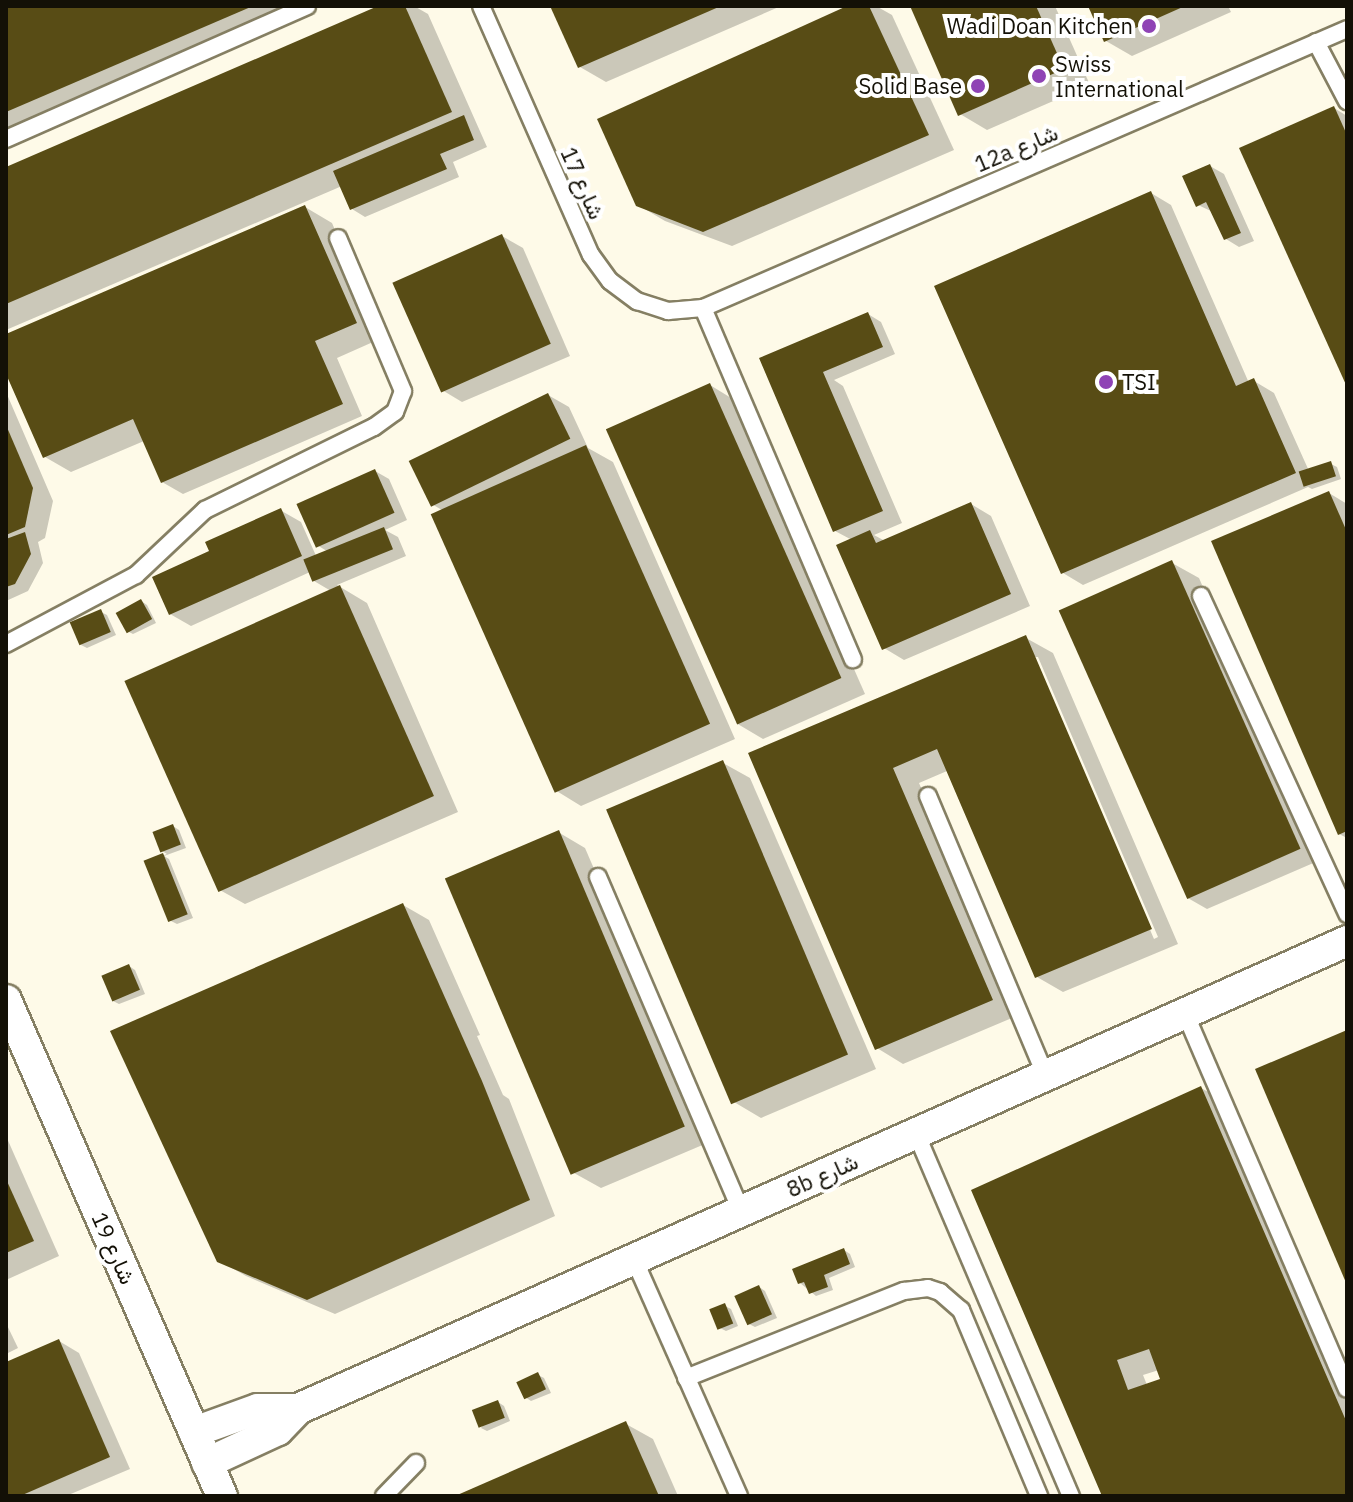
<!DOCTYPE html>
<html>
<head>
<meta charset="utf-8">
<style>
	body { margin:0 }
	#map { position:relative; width:1353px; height:1502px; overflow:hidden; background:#fefae8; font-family:"IBM Plex Sans",Vazirmatn,sans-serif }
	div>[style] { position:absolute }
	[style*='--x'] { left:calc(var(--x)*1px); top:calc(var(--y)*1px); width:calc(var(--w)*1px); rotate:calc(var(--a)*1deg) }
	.shadow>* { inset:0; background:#0003 }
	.building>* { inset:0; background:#584c15; transform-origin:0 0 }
	.roads { filter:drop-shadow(2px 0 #857f63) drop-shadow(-2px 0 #857f63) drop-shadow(0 2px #857f63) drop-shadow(0 -2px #857f63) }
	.lane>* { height:16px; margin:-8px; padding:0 8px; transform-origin:8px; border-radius:8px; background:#fff }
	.street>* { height:30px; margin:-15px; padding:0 15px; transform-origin:15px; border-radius:15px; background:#fff }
	.dots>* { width:22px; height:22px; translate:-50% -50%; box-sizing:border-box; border:4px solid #fff; border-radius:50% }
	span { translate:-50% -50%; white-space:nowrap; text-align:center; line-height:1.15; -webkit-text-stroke:8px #fff; paint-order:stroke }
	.poi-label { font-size:22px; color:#131006 }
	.right { translate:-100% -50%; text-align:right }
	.left { translate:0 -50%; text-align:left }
	.street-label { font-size:22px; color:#131006 }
	.frame { position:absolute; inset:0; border:8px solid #131006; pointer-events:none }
</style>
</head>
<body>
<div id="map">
	<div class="shadow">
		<i style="clip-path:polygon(6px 6px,314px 6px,6px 139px)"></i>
		<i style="clip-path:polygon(383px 6px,414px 6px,428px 14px,487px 147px,453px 162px,459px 177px,365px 217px,352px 209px,342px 186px,6px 330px,6px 169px)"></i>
		<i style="clip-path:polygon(553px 6px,781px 6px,606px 82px,580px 67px)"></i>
		<i style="clip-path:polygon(851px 6px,876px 6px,892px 15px,954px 150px,732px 246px,665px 221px,638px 205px)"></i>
		<i style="clip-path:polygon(912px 6px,1055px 6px,1090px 85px,987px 130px,960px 114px)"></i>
		<i style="clip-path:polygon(1090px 6px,1228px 6px,1231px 12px,1132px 56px,1106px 41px)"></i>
		<i style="clip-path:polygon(1334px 108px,1347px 116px,1347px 382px)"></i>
		<i style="clip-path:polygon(1210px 166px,1224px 174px,1254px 241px,1239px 247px,1226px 239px,1213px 212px,1198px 205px)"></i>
		<i style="clip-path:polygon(1151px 193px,1171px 205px,1249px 383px,1254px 381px,1274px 393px,1309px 471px,1331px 464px,1337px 467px,1341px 479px,1312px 489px,1308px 487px,1083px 585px,1063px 573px)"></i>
		<i style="clip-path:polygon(305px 207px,332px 223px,382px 338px,337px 358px,362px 416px,183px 494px,162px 482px,144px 441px,71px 472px,45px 457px,6px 369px,6px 337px)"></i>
		<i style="clip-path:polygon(502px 236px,523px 248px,570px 356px,462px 402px,442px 390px)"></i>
		<i style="clip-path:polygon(868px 314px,881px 322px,895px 354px,834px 380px,843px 386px,902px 523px,874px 535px,885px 541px,971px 504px,991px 516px,1030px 606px,904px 660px,884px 648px,852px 540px,835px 531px,761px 359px)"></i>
		<i style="clip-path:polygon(710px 385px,736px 401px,865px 694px,763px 739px,736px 723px)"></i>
		<i style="clip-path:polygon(6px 392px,53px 501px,45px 538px,38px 542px,43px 563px,28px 591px,6px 601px)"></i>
		<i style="clip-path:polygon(548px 395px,569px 407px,588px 448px,613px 462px,735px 739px,581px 806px,555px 790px,442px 510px,430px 503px)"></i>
		<i style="clip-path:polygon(375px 471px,389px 479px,407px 520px,385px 530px,398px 537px,406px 556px,337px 585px,367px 603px,458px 812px,245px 904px,218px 889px,331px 591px,314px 581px,310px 572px,191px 626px,170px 614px,212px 552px,280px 510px,301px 522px,317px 558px,330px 553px,317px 545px)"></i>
		<i style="clip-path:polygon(1329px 493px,1347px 504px,1347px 838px,1339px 834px)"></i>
		<i style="clip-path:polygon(1172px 563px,1199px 578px,1290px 786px,1318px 861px,1207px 909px,1186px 897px)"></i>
		<i style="clip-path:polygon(141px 601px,147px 605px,156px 623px,133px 634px,127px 631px)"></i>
		<i style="clip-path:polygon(101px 612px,107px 615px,116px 635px,87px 648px,81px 645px)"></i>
		<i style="clip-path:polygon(evenodd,1026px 638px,1053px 653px,1178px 944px,1063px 992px,1037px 977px,947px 771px,919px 783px,1019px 1015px,903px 1064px,877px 1048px,750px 754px,1026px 638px,1033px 657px,1038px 657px,1158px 937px,1154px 939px,1033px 657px)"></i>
		<i style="clip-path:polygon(723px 763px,750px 778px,876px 1069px,761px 1118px,734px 1102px)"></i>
		<i style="clip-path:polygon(173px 826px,179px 830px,186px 848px,164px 856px,169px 859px,193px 918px,177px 924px,171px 921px,147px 862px,167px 854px,162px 851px)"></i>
		<i style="clip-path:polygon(558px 832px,585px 848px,712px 1141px,601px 1188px,574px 1173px)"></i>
		<i style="clip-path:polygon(403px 905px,429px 920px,480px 1035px,477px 1036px,503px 1095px,509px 1099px,555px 1216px,335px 1314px,246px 1276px,218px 1260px,193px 1211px,199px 1208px)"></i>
		<i style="clip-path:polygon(129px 966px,135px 970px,145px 994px,119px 1004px,113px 1001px)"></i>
		<i style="clip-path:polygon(evenodd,1201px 1088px,1228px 1103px,1347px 1379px,1347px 1496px,1104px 1496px,973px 1191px,1201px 1088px,1159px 1370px,1162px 1380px,1147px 1385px,1143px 1375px,1159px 1370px)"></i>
		<i style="clip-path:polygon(6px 1136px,59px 1256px,6px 1280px)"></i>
		<i style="clip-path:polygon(844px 1250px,850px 1254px,855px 1267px,829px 1278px,833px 1290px,816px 1296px,800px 1283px)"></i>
		<i style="clip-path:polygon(759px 1287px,765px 1291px,777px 1318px,755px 1327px,749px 1324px)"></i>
		<i style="clip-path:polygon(725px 1306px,731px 1309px,738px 1326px,726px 1331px,720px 1328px)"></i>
		<i style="clip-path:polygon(6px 1323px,18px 1348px,6px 1354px)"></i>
		<i style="clip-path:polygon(59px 1341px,79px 1353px,130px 1469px,66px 1496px,6px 1496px,6px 1364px)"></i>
		<i style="clip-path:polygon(538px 1375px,544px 1378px,551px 1393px,531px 1401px,525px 1397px)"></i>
		<i style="clip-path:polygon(498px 1402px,504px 1406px,510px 1421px,487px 1431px,481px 1428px)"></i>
		<i style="clip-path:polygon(626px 1424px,653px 1439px,678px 1496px,460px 1496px)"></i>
	</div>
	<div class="building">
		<i style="clip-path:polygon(6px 6px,253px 6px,6px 112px)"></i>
		<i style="clip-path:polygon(378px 6px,405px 6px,452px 112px,6px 304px,6px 167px)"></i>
		<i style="clip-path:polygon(550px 6px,721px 6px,578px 68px)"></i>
		<i style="clip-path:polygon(847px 6px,869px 6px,929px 135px,703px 232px,636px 206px,597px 119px)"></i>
		<i style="clip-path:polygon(910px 6px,1036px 6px,1064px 69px,958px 116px)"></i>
		<i style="clip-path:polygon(1088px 6px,1185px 6px,1104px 42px)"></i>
		<i style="clip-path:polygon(1334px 106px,1347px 135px,1347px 387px,1239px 148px)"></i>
		<i style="clip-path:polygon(464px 115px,474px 140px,440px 154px,447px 169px,350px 210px,333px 171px)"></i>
		<i style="clip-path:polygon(1210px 164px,1241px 233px,1224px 240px,1206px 202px,1196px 207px,1182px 176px)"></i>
		<i style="clip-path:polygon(1151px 191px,1236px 386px,1254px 378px,1296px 473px,1061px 574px,934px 286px)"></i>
		<i style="clip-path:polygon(305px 205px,357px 323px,315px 341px,343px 404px,161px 483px,133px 419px,43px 458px,6px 374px,6px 334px)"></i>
		<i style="left:502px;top:234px;width:120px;height:120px;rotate:66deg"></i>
		<i style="clip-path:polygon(868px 312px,883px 347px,823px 372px,883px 511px,833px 532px,759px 358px)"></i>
		<i style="left:710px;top:383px;width:323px;height:114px;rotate:66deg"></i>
		<i style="left:548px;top:393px;width:51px;height:155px;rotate:64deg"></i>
		<i style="clip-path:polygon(6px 425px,33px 488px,25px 527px,6px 535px)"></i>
		<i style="left:586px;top:445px;width:305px;height:170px;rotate:66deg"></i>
		<i style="left:1331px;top:461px;width:16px;height:34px;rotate:72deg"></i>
		<i style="left:375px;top:469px;width:48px;height:86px;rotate:66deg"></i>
		<i style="clip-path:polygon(1329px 491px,1347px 532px,1347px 831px,1338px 835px,1211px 541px)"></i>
		<i style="clip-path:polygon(971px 502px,1011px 594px,882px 650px,836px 545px,870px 530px,876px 543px)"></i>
		<i style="clip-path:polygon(281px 508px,302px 556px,169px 615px,152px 577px,209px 551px,205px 542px)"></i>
		<i style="left:384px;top:527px;width:24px;height:87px;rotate:68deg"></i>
		<i style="clip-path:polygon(25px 532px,31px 554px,15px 584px,6px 587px,6px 539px)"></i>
		<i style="left:1172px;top:560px;width:316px;height:124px;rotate:66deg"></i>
		<i style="left:340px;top:585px;width:231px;height:236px;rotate:66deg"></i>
		<i style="left:141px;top:599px;width:23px;height:29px;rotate:61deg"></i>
		<i style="left:101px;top:609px;width:25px;height:34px;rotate:67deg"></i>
		<i style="clip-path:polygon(1026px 635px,1152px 929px,1035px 978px,937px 749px,893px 768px,993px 1000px,875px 1050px,748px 753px)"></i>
		<i style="left:723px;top:760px;width:320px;height:127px;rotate:67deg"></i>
		<i style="left:173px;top:824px;width:22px;height:22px;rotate:69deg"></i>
		<i style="left:559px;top:830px;width:322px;height:124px;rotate:67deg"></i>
		<i style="left:163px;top:853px;width:66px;height:21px;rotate:68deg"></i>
		<i style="clip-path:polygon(403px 903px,482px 1081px,530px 1200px,307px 1300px,217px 1262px,110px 1031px)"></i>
		<i style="left:129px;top:964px;width:28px;height:30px;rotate:67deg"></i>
		<i style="clip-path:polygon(1347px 1030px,1347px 1285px,1255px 1069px)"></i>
		<i style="clip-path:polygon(evenodd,1201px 1086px,1347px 1423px,1347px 1496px,1102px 1496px,971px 1190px,1201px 1086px,1149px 1349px,1160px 1379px,1128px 1390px,1117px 1360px,1149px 1349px)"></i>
		<i style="clip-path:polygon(6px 1179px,34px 1241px,6px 1253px)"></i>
		<i style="clip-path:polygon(844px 1248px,850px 1264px,824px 1275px,828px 1287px,809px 1294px,804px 1282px,798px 1284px,792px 1269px)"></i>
		<i style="left:759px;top:1285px;width:32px;height:27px;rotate:66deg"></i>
		<i style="left:725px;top:1303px;width:22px;height:17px;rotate:68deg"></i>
		<i style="clip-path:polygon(59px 1339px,110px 1457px,20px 1496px,6px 1496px,6px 1362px)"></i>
		<i style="left:538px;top:1372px;width:19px;height:24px;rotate:65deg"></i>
		<i style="left:498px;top:1400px;width:19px;height:28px;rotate:69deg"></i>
		<i style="clip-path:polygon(626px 1421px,659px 1496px,455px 1496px)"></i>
	</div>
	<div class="roads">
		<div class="lane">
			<i style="--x:481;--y:6;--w:272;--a:66.2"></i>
			<i style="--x:591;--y:255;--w:32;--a:54"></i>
			<i style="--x:610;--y:281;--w:34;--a:37"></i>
			<i style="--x:637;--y:301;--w:33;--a:18"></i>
			<i style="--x:668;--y:311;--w:35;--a:-5"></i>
			<i style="--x:703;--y:308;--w:702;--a:-23.42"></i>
			<i style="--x:1316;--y:42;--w:67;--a:62.3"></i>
			<i style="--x:6;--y:139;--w:329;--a:-23.8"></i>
			<i style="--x:703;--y:308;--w:382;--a:66.9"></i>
			<i style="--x:1201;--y:596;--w:350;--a:65.3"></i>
			<i style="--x:6;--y:644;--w:147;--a:-28"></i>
			<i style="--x:136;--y:575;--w:95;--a:-43.3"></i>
			<i style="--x:205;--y:510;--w:188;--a:-26.2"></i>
			<i style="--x:374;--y:427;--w:26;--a:-36"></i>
			<i style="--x:395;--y:412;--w:22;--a:-69"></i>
			<i style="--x:403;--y:391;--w:166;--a:-113"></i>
			<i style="--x:928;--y:796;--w:303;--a:67.2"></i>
			<i style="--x:598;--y:877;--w:363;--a:66.8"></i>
			<i style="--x:1185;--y:1013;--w:409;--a:66.7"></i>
			<i style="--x:916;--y:1133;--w:395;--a:66.9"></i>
			<i style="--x:634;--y:1259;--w:259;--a:66.1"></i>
			<i style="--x:686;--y:1378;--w:235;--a:-21.8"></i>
			<i style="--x:904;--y:1291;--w:24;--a:-7"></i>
			<i style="--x:928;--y:1288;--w:13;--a:18"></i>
			<i style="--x:940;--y:1292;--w:28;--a:41"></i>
			<i style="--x:961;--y:1310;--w:202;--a:67.2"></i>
			<i style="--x:384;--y:1496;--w:46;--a:-45.9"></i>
		</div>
		<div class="street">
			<i style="--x:6;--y:1000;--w:541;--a:66.47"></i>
			<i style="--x:194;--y:1432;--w:68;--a:-19.8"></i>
			<i style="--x:258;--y:1409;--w:40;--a:0"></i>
			<i style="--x:207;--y:1463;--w:78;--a:-24.9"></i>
			<i style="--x:278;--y:1430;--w:29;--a:-46"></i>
			<i style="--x:298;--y:1409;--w:1149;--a:-24.04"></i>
		</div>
	</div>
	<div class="dots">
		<i style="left:1149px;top:26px;background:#8f43b5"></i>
		<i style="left:1039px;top:76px;background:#8f43b5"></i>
		<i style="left:978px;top:86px;background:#8f43b5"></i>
		<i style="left:1106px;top:382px;background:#8f43b5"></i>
	</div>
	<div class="poi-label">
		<span class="right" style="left:1133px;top:26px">Wadi Doan Kitchen</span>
		<span class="left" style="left:1055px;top:76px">Swiss<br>International</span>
		<span class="right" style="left:962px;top:86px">Solid Base</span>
		<span class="left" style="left:1122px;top:382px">TSI</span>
	</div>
	<div class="street-label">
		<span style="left:1016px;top:148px;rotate:-23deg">12a شارع</span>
		<span style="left:583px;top:183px;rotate:66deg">شارع 17</span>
		<span style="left:822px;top:1175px;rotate:-24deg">8b شارع</span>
		<span style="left:114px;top:1248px;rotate:66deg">شارع 19</span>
	</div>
	<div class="frame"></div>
</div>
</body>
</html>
